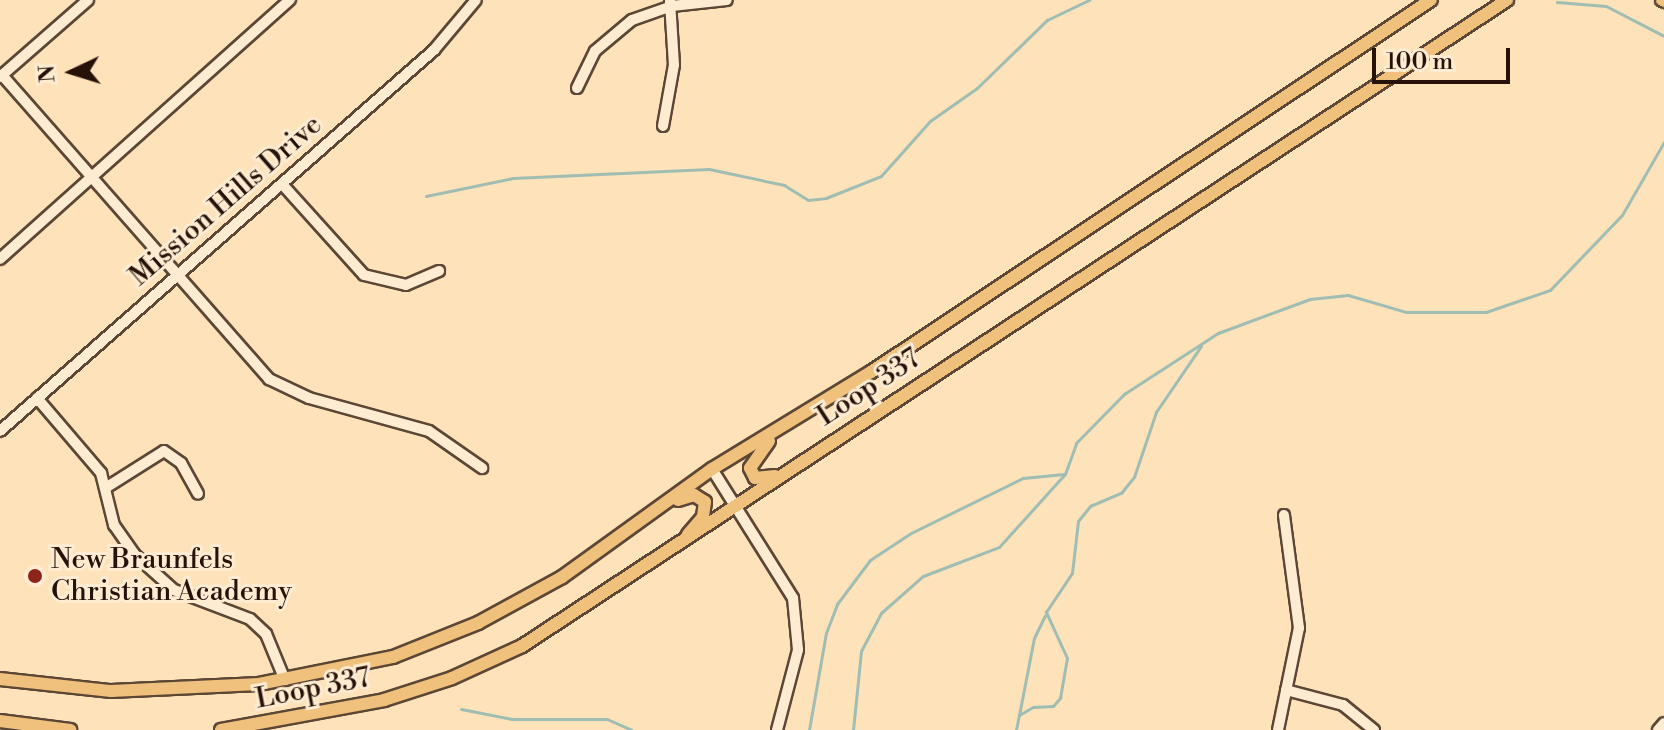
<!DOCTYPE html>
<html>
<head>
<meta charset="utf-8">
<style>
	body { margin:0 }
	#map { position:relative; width:1664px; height:730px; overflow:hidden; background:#fee2b9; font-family:"Libre Bodoni",serif }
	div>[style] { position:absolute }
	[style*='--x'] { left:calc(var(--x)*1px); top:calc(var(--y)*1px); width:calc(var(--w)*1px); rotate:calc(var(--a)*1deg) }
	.stream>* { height:3px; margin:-1.5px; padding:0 1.5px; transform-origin:1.5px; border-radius:1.5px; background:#a0bdb4 }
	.roads { filter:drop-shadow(2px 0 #5c4635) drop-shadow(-2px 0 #5c4635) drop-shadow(0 2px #5c4635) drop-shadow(0 -2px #5c4635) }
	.minor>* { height:10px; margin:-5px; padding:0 5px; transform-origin:5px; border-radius:5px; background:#feecd2 }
	.major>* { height:12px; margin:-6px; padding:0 6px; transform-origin:6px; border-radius:6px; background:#efc17c }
	.dots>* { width:22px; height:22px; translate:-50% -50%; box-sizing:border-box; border:4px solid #feecd2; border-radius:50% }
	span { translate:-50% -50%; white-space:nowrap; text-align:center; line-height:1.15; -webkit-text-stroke:6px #feecd2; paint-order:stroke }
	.street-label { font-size:28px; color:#261209 }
	.poi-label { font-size:28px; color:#261209 }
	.left { translate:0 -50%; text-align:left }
	.north { position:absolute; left:32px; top:32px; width:80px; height:80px; -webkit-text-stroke:6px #feecd2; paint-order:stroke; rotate:266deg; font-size:22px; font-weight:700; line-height:32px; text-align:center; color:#261209 }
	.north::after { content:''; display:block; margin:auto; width:28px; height:36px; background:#261209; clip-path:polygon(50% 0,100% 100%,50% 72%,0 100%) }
	.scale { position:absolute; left:1372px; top:48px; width:138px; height:36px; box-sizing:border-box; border:4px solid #261209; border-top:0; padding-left:10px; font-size:24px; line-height:28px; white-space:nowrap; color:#261209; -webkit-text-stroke:6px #feecd2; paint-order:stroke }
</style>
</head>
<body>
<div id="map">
	<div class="stream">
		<i style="--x:1557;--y:2;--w:49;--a:4.7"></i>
		<i style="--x:1606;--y:6;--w:65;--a:27.3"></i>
		<i style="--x:426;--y:196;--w:89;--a:-11.7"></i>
		<i style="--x:513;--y:178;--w:196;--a:-2.6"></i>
		<i style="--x:709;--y:169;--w:77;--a:12"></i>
		<i style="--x:784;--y:185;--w:28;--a:32"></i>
		<i style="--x:808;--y:200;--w:18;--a:-6"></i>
		<i style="--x:826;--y:198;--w:59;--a:-21.8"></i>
		<i style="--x:881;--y:176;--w:74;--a:-48.3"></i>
		<i style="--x:930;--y:121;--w:57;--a:-35.1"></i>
		<i style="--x:977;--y:88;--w:98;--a:-44.2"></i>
		<i style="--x:1047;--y:20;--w:47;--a:-25.5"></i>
		<i style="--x:461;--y:709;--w:52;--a:11.1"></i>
		<i style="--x:512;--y:719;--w:95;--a:0"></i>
		<i style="--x:607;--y:719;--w:27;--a:24"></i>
		<i style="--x:1019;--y:715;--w:78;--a:-79"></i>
		<i style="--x:1034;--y:638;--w:25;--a:-64"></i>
		<i style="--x:809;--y:730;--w:98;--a:-80.1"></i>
		<i style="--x:826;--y:633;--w:31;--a:-69"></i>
		<i style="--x:837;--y:604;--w:55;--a:-53.1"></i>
		<i style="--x:870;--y:560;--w:49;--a:-33.4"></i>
		<i style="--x:911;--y:533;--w:125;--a:-26.2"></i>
		<i style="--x:1023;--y:478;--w:41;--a:-5.6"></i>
		<i style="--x:853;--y:730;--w:79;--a:-84.2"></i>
		<i style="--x:861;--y:651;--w:43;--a:-62.2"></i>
		<i style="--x:881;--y:613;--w:56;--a:-41.4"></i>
		<i style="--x:923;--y:576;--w:81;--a:-20.9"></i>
		<i style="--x:999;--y:547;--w:98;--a:-47.9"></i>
		<i style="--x:1065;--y:474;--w:33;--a:-70"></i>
		<i style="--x:1076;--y:443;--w:69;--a:-45.6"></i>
		<i style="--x:1124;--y:394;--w:112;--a:-33"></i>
		<i style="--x:1218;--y:333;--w:98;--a:-20.3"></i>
		<i style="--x:1310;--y:299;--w:38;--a:-6"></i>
		<i style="--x:1348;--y:295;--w:60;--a:16.3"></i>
		<i style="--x:1406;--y:312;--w:80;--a:0"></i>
		<i style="--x:1486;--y:312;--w:68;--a:-19"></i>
		<i style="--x:1550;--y:290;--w:104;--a:-46.2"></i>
		<i style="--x:1622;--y:215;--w:84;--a:-60.1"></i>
		<i style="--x:1016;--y:730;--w:15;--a:-79"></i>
		<i style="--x:1019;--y:715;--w:16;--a:-30"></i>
		<i style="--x:1033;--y:707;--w:20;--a:-3"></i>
		<i style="--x:1053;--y:706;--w:11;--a:-49"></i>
		<i style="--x:1060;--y:698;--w:41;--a:-80.1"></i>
		<i style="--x:1067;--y:658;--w:51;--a:-114.5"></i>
		<i style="--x:1046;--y:612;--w:47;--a:-56.3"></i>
		<i style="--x:1072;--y:573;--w:52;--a:-83.4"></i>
		<i style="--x:1078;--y:521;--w:19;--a:-51"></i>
		<i style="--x:1090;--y:506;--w:34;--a:-23"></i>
		<i style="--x:1121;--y:493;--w:21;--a:-51"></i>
		<i style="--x:1134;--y:477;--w:69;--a:-71.3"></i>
		<i style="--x:1156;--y:412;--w:80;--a:-55.7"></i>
	</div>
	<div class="roads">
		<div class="minor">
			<i style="--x:2;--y:75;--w:405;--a:48.7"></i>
			<i style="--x:269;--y:379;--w:44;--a:25.4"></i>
			<i style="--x:309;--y:398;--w:124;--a:15.4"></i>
			<i style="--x:429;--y:431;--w:65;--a:34.9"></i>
			<i style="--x:0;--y:77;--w:117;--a:-41.2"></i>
			<i style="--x:577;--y:88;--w:41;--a:-64.1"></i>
			<i style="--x:595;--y:51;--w:48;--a:-40"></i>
			<i style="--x:632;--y:20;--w:42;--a:-19.3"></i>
			<i style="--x:672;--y:6;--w:55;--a:-6.2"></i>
			<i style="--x:663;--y:126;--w:62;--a:-79.8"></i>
			<i style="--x:674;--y:65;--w:64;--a:-93.6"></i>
			<i style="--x:282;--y:184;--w:122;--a:48"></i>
			<i style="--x:364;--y:275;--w:43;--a:13.4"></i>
			<i style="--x:406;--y:285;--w:36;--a:-23"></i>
			<i style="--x:0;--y:259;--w:389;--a:-41.8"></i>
			<i style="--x:37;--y:398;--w:99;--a:49.5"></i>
			<i style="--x:101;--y:473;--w:54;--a:76"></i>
			<i style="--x:114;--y:525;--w:35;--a:55"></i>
			<i style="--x:134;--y:554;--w:54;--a:42"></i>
			<i style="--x:174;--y:590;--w:81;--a:20.9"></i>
			<i style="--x:250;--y:619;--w:22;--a:43"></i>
			<i style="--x:266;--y:634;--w:50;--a:67.6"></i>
			<i style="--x:0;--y:431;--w:578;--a:-41.28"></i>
			<i style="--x:434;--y:50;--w:65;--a:-50"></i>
			<i style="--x:712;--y:469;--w:152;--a:57.9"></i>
			<i style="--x:793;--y:598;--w:52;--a:84.5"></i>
			<i style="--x:798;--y:650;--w:83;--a:104.7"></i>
			<i style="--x:107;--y:487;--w:67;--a:-32.3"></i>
			<i style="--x:164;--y:451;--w:21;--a:35"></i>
			<i style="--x:181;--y:463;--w:35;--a:61"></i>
			<i style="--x:1286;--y:690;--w:59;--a:14.7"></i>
			<i style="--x:1343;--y:705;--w:40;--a:39"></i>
			<i style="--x:1278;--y:730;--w:104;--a:-78.4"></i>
			<i style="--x:1299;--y:628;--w:114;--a:-97.6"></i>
			<i style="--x:1658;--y:730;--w:9;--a:-49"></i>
		</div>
		<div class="major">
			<i style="--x:1662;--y:0;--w:2;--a:27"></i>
			<i style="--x:769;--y:441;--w:33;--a:125"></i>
			<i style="--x:750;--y:468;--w:11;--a:63"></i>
			<i style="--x:755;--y:478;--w:20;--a:-6"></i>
			<i style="--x:678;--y:500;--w:17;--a:-17"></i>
			<i style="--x:694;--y:495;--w:13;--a:32"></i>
			<i style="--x:705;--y:502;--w:15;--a:98"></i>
			<i style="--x:703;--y:517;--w:23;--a:131"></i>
			<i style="--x:0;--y:679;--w:112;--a:6.2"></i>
			<i style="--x:111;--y:691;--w:148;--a:-2.7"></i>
			<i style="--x:259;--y:684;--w:137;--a:-11.4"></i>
			<i style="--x:393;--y:657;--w:92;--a:-21.8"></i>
			<i style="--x:478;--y:623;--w:96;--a:-28.7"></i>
			<i style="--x:562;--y:577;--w:185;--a:-35.8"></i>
			<i style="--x:712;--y:469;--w:186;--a:-31.4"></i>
			<i style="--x:871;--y:372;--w:672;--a:-33.6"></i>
			<i style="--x:0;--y:721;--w:71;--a:7.3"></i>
			<i style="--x:221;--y:730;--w:166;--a:-10.4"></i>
			<i style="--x:384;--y:700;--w:71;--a:-17.9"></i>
			<i style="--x:452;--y:678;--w:77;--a:-24.6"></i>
			<i style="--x:522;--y:646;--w:1178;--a:-33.26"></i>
		</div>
	</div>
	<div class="dots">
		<i style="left:35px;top:576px;background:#8f2418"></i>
	</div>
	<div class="street-label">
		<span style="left:226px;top:201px;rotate:-41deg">Mission Hills Drive</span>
		<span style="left:869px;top:388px;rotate:-33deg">Loop 337</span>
		<span style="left:313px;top:689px;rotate:-11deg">Loop 337</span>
	</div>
	<div class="poi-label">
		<span class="left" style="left:51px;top:576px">New Braunfels<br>Christian Academy</span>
	</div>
	<div class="north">N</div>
	<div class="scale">100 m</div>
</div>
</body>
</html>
